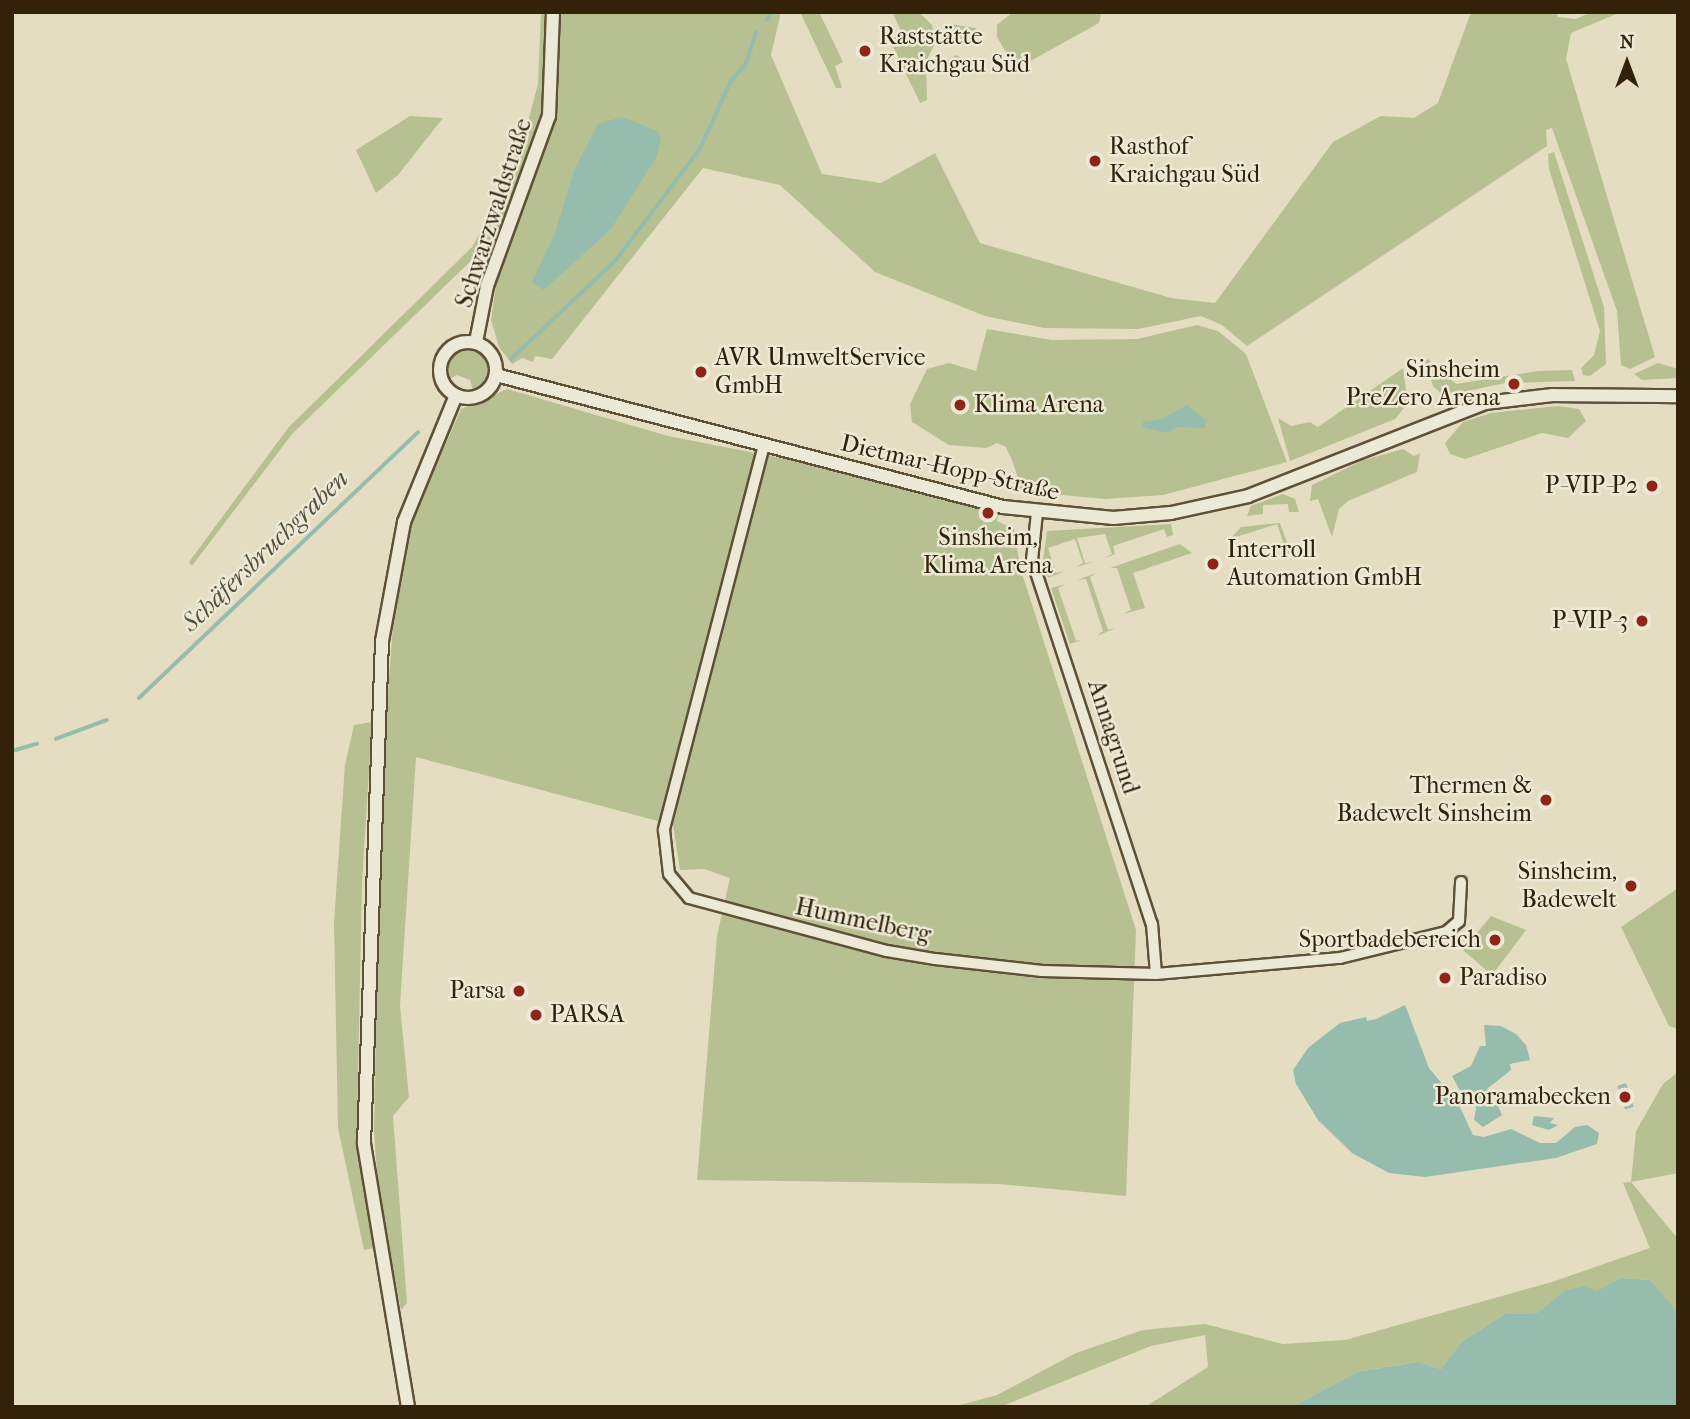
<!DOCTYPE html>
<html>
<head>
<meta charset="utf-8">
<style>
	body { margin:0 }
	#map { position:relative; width:1690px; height:1419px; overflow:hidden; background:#e4ddc1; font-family:"IM FELL French Canon",serif }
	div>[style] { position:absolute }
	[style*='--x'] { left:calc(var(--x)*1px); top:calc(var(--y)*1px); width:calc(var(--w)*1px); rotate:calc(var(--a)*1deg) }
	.green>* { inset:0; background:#b6c091 }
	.water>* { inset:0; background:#96bcae; transform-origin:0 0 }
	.stream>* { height:3.5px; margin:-1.75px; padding:0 1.75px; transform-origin:1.75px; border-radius:1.75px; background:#96bcae }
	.roads { filter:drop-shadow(2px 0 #5f5038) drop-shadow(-2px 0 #5f5038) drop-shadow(0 2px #5f5038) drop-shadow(0 -2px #5f5038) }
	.minor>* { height:10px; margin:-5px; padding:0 5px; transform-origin:5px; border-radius:5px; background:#ede9d7 }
	.tertiary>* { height:12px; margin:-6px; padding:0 6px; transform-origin:6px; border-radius:6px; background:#ede9d7 }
	.secondary>* { height:12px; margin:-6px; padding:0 6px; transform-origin:6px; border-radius:6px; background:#ede9d7 }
	.secondary>.ring { margin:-6px; padding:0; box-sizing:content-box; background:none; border:12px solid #ede9d7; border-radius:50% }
	.dots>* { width:19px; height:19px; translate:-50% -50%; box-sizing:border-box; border:4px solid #ede9d7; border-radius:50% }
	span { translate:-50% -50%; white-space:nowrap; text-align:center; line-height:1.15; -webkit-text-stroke:5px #ede9d7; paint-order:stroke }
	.poi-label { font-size:24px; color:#33210a }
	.left { translate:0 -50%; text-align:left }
	.right { translate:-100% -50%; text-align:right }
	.street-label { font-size:24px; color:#33210a }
	.water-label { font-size:26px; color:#51503b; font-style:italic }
	.frame { position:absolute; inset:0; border:14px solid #33210a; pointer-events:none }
	.north { position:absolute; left:1592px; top:28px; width:70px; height:70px; -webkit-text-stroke:5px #ede9d7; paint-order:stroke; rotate:0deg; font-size:19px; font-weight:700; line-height:28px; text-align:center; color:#33210a }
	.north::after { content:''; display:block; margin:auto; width:24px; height:32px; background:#33210a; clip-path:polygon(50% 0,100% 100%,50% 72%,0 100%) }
</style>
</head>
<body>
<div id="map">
	<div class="green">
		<i style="clip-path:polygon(541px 12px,549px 12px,547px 97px,540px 131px,495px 245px,478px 254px,292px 434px,192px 566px,189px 562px,288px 428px,472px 247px,499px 200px,527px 126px,538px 84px)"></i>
		<i style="clip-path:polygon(560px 12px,781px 12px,771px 55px,822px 174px,881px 183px,935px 153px,980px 243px,1171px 298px,1215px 303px,1333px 142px,1381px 116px,1414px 118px,1438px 103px,1471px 12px,1556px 12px,1558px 17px,1576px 19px,1591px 12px,1621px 12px,1571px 33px,1566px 59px,1655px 357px,1630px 369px,1621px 365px,1617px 311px,1552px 128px,1546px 130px,1547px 146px,1247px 346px,1222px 325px,1201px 316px,1138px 329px,1044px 328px,985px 316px,875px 272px,780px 185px,703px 168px,552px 359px,535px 356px,533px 362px,522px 358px,512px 364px,499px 347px,491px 320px,498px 271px,545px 151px,558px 95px)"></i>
		<i style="clip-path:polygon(800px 12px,819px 12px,843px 62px,835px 66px,842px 88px,836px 88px)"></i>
		<i style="clip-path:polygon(892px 12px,919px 12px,932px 25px,935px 43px,926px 62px,927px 100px,920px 103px,890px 40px,902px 33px)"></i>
		<i style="clip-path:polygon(1013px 12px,1101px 12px,1101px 14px,1099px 23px,1016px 69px,997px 37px,997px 25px)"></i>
		<i style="clip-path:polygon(949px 24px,976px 28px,972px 43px,950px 42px)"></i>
		<i style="clip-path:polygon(956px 55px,962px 59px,961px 64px,945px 75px,944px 63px)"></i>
		<i style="clip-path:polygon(410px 116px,443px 118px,398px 175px,376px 193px,356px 150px)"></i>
		<i style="clip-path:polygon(1554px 152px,1604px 307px,1606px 364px,1590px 376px,1583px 375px,1581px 368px,1594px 355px,1600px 331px,1549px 169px,1548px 154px)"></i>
		<i style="clip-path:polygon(1197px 325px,1218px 331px,1246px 354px,1287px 462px,1163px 495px,1105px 499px,1062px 495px,1016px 490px,1018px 478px,1012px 460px,1006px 447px,997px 443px,986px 448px,949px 445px,912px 422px,910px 404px,927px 369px,949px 363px,976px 371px,987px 329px,1052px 340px,1137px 339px)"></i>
		<i style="clip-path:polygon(472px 347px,486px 356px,490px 366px,486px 381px,473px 390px,470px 380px,457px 375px,449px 379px,446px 368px,456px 350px)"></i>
		<i style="clip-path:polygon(1429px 359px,1436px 376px,1442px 371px,1456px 384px,1538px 371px,1572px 370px,1575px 381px,1505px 383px,1444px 396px,1433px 386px,1425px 361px)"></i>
		<i style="clip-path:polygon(1658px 363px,1678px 369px,1678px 378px,1642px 380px,1634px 374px)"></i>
		<i style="clip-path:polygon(1403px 368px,1408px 403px,1395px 419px,1290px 461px,1278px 418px,1291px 426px,1310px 422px,1318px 427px)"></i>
		<i style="clip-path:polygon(507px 389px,668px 436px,791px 460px,998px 514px,997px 521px,1014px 529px,1020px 567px,1136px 930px,1126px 1196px,999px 1184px,697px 1180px,717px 936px,730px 878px,704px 869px,680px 870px,673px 825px,416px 757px,400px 1006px,409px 1097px,393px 1116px,407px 1303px,401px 1310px,378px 1186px,374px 1131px,380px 800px,395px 598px,408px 530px,461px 409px)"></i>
		<i style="clip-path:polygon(1558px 406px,1579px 409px,1586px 421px,1568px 438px,1542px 433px,1465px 459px,1450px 454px,1445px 443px,1463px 422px,1491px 413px)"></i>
		<i style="clip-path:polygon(1403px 449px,1414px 456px,1420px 453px,1417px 472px,1348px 501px,1339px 509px,1332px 537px,1318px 499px,1310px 501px,1312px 485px,1361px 461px)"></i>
		<i style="clip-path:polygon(1283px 494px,1295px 499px,1299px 512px,1289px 512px,1288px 504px,1263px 505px,1263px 514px,1247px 516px,1251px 506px)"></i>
		<i style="clip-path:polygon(1280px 523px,1291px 553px,1287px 554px,1277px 524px,1230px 539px,1241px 527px)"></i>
		<i style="clip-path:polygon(1171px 524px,1173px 535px,1167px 537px,1164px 529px,1113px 546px,1115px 554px,1105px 558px,1112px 554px,1105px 534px,1077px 538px,1085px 563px,1093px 562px,1076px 567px,1083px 563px,1075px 539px,1048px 548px,1056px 573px,1065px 571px,1048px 578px,1043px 560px,1047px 531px)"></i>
		<i style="clip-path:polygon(1180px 544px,1192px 553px,1133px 573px,1145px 608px,1123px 614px,1131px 610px,1117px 568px,1110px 568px)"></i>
		<i style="clip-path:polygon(1097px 573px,1090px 577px,1108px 630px,1116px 628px,1097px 636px,1103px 631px,1086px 579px,1077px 580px)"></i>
		<i style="clip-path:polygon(1066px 584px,1058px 588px,1076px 641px,1084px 639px,1070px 644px,1051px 588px)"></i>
		<i style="clip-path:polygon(372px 722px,362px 883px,357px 1126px,374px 1248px,364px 1250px,338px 1128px,334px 922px,345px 765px,354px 725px)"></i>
		<i style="clip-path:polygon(1678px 888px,1678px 1029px,1669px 1026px,1621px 927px)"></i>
		<i style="clip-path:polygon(1491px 916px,1526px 930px,1492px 975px,1463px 950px)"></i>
		<i style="clip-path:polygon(1678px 1072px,1678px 1173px,1631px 1182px,1678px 1239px,1678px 1343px,1673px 1336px,1674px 1309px,1650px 1280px,1621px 1278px,1596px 1291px,1564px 1291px,1537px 1313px,1505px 1314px,1461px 1342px,1441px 1369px,1416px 1362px,1357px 1372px,1292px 1407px,1145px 1407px,1208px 1367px,1205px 1335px,1151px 1346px,1000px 1407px,953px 1407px,997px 1395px,1076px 1353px,1143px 1330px,1205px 1324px,1283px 1344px,1345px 1340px,1552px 1282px,1650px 1248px,1623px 1183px,1631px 1182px,1636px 1131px,1663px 1084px)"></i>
	</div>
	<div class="water">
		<i style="clip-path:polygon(622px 117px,657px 131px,661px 138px,657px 156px,611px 229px,544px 290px,532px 282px,555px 233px,574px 170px,598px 124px)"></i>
		<i style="clip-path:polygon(1187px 405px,1205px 420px,1205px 428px,1177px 427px,1168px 433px,1141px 427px,1143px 422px,1162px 419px)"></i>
		<i style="clip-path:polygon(1405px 1005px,1429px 1068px,1458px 1103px,1473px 1135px,1484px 1137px,1511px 1129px,1540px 1143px,1556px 1143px,1575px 1127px,1587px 1125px,1599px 1133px,1597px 1144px,1556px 1158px,1425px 1177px,1389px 1173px,1352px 1153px,1318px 1120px,1296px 1084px,1293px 1070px,1308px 1048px,1340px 1023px,1366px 1017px,1367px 1021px,1376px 1019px)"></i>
		<i style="clip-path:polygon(1484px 1025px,1501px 1026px,1516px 1034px,1526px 1045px,1530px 1060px,1510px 1064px,1511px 1070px,1487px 1089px,1493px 1100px,1483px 1105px,1497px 1104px,1502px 1115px,1483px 1127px,1474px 1120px,1477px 1103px,1459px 1089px,1452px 1076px,1471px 1066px,1480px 1046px,1486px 1046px)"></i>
		<i style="left:1626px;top:1083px;width:25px;height:9px;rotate:72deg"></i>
		<i style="clip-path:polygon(1534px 1116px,1554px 1118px,1550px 1123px,1558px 1125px,1549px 1130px,1532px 1125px)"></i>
		<i style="clip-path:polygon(1621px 1278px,1650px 1280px,1675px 1309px,1678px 1407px,1292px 1407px,1357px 1372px,1417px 1362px,1441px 1369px,1461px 1342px,1505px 1314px,1537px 1313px,1564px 1291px,1584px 1286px,1596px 1291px)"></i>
	</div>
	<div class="stream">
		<i style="--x:767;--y:20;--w:9;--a:-63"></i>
		<i style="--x:511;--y:359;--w:144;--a:-43.3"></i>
		<i style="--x:616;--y:260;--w:139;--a:-52.9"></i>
		<i style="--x:700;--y:149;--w:75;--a:-65.5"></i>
		<i style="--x:731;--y:81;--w:23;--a:-49"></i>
		<i style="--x:746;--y:64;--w:33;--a:-72"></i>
		<i style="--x:139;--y:698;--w:385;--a:-43.6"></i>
		<i style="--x:56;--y:739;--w:54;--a:-20.4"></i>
		<i style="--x:12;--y:751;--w:26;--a:-16"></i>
	</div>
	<div class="roads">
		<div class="minor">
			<i style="--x:764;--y:445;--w:398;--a:104.6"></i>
			<i style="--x:664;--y:830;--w:44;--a:83.5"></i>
			<i style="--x:669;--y:874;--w:31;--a:50"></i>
			<i style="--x:689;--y:898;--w:205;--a:15"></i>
			<i style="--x:887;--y:951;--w:49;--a:9.5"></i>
			<i style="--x:935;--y:959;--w:108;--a:6.4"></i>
			<i style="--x:1042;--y:971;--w:114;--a:1.5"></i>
			<i style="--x:1156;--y:974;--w:185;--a:-5"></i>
			<i style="--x:1340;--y:958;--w:109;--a:-13.8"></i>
			<i style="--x:1446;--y:932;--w:17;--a:-40"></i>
			<i style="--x:1459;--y:921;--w:39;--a:-87"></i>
			<i style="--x:1037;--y:513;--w:47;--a:96.1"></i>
			<i style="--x:1032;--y:560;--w:383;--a:71.8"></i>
			<i style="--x:1152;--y:924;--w:50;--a:85.4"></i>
		</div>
		<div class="tertiary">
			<i style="--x:496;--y:375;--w:524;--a:14.59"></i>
			<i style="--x:1003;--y:507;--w:111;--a:5.7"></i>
			<i style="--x:1113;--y:518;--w:58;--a:-4.9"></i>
			<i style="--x:1171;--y:513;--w:79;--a:-12.4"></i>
			<i style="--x:1248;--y:496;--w:255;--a:-21.4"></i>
			<i style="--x:1485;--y:403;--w:68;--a:-6.7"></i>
			<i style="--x:1553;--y:395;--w:125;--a:0.5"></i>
		</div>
		<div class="secondary">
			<i class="ring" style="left:440px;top:342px;width:44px;height:44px"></i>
			<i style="--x:476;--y:342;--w:57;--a:-78.9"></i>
			<i style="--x:487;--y:286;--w:181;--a:-70"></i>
			<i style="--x:549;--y:116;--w:104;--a:-87.8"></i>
			<i style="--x:408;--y:1407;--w:267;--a:-99.5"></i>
			<i style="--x:364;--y:1144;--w:503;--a:-87.95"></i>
			<i style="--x:382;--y:641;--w:121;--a:-79.5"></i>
			<i style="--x:404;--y:522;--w:137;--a:-67.7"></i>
		</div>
	</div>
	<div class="dots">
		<i style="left:865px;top:51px;background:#8f2418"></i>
		<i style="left:1095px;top:161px;background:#8f2418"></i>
		<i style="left:701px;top:372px;background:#8f2418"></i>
		<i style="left:1514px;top:384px;background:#8f2418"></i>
		<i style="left:960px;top:405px;background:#8f2418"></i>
		<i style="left:1652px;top:486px;background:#8f2418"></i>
		<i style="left:988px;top:513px;background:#8f2418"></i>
		<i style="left:1213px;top:564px;background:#8f2418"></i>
		<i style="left:1642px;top:621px;background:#8f2418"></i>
		<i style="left:1546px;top:800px;background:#8f2418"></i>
		<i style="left:1631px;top:886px;background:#8f2418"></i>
		<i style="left:1495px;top:940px;background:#8f2418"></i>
		<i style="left:1445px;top:978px;background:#8f2418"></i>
		<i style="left:519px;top:991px;background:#8f2418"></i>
		<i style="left:536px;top:1015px;background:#8f2418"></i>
		<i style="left:1625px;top:1097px;background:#8f2418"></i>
	</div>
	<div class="poi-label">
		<span class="left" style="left:879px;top:51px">Raststätte<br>Kraichgau Süd</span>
		<span class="left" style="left:1109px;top:161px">Rasthof<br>Kraichgau Süd</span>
		<span class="left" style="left:715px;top:372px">AVR UmweltService<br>GmbH</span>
		<span class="right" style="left:1500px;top:384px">Sinsheim<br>PreZero Arena</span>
		<span class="left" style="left:974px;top:405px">Klima Arena</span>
		<span class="right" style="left:1638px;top:486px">P-VIP-P2</span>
		<span style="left:988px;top:552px">Sinsheim,<br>Klima Arena</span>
		<span class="left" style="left:1227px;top:564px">Interroll<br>Automation GmbH</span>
		<span class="right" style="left:1628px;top:621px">P-VIP-3</span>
		<span class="right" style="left:1532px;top:800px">Thermen &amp;<br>Badewelt Sinsheim</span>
		<span class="right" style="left:1617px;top:886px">Sinsheim,<br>Badewelt</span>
		<span class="right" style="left:1481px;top:940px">Sportbadebereich</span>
		<span class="left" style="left:1459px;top:978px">Paradiso</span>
		<span class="right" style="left:505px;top:991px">Parsa</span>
		<span class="left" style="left:550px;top:1015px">PARSA</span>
		<span class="right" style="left:1611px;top:1097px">Panoramabecken</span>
	</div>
	<div class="street-label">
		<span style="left:494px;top:213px;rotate:-72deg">Schwarzwaldstraße</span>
		<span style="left:950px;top:468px;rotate:13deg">Dietmar-Hopp-Straße</span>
		<span style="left:1113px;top:737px;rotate:72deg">Annagrund</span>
		<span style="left:863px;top:921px;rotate:12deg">Hummelberg</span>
	</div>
	<div class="water-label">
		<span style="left:265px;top:551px;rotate:-44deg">Schäfersbruchgraben</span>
	</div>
	<div class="frame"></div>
	<div class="north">N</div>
</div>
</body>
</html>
